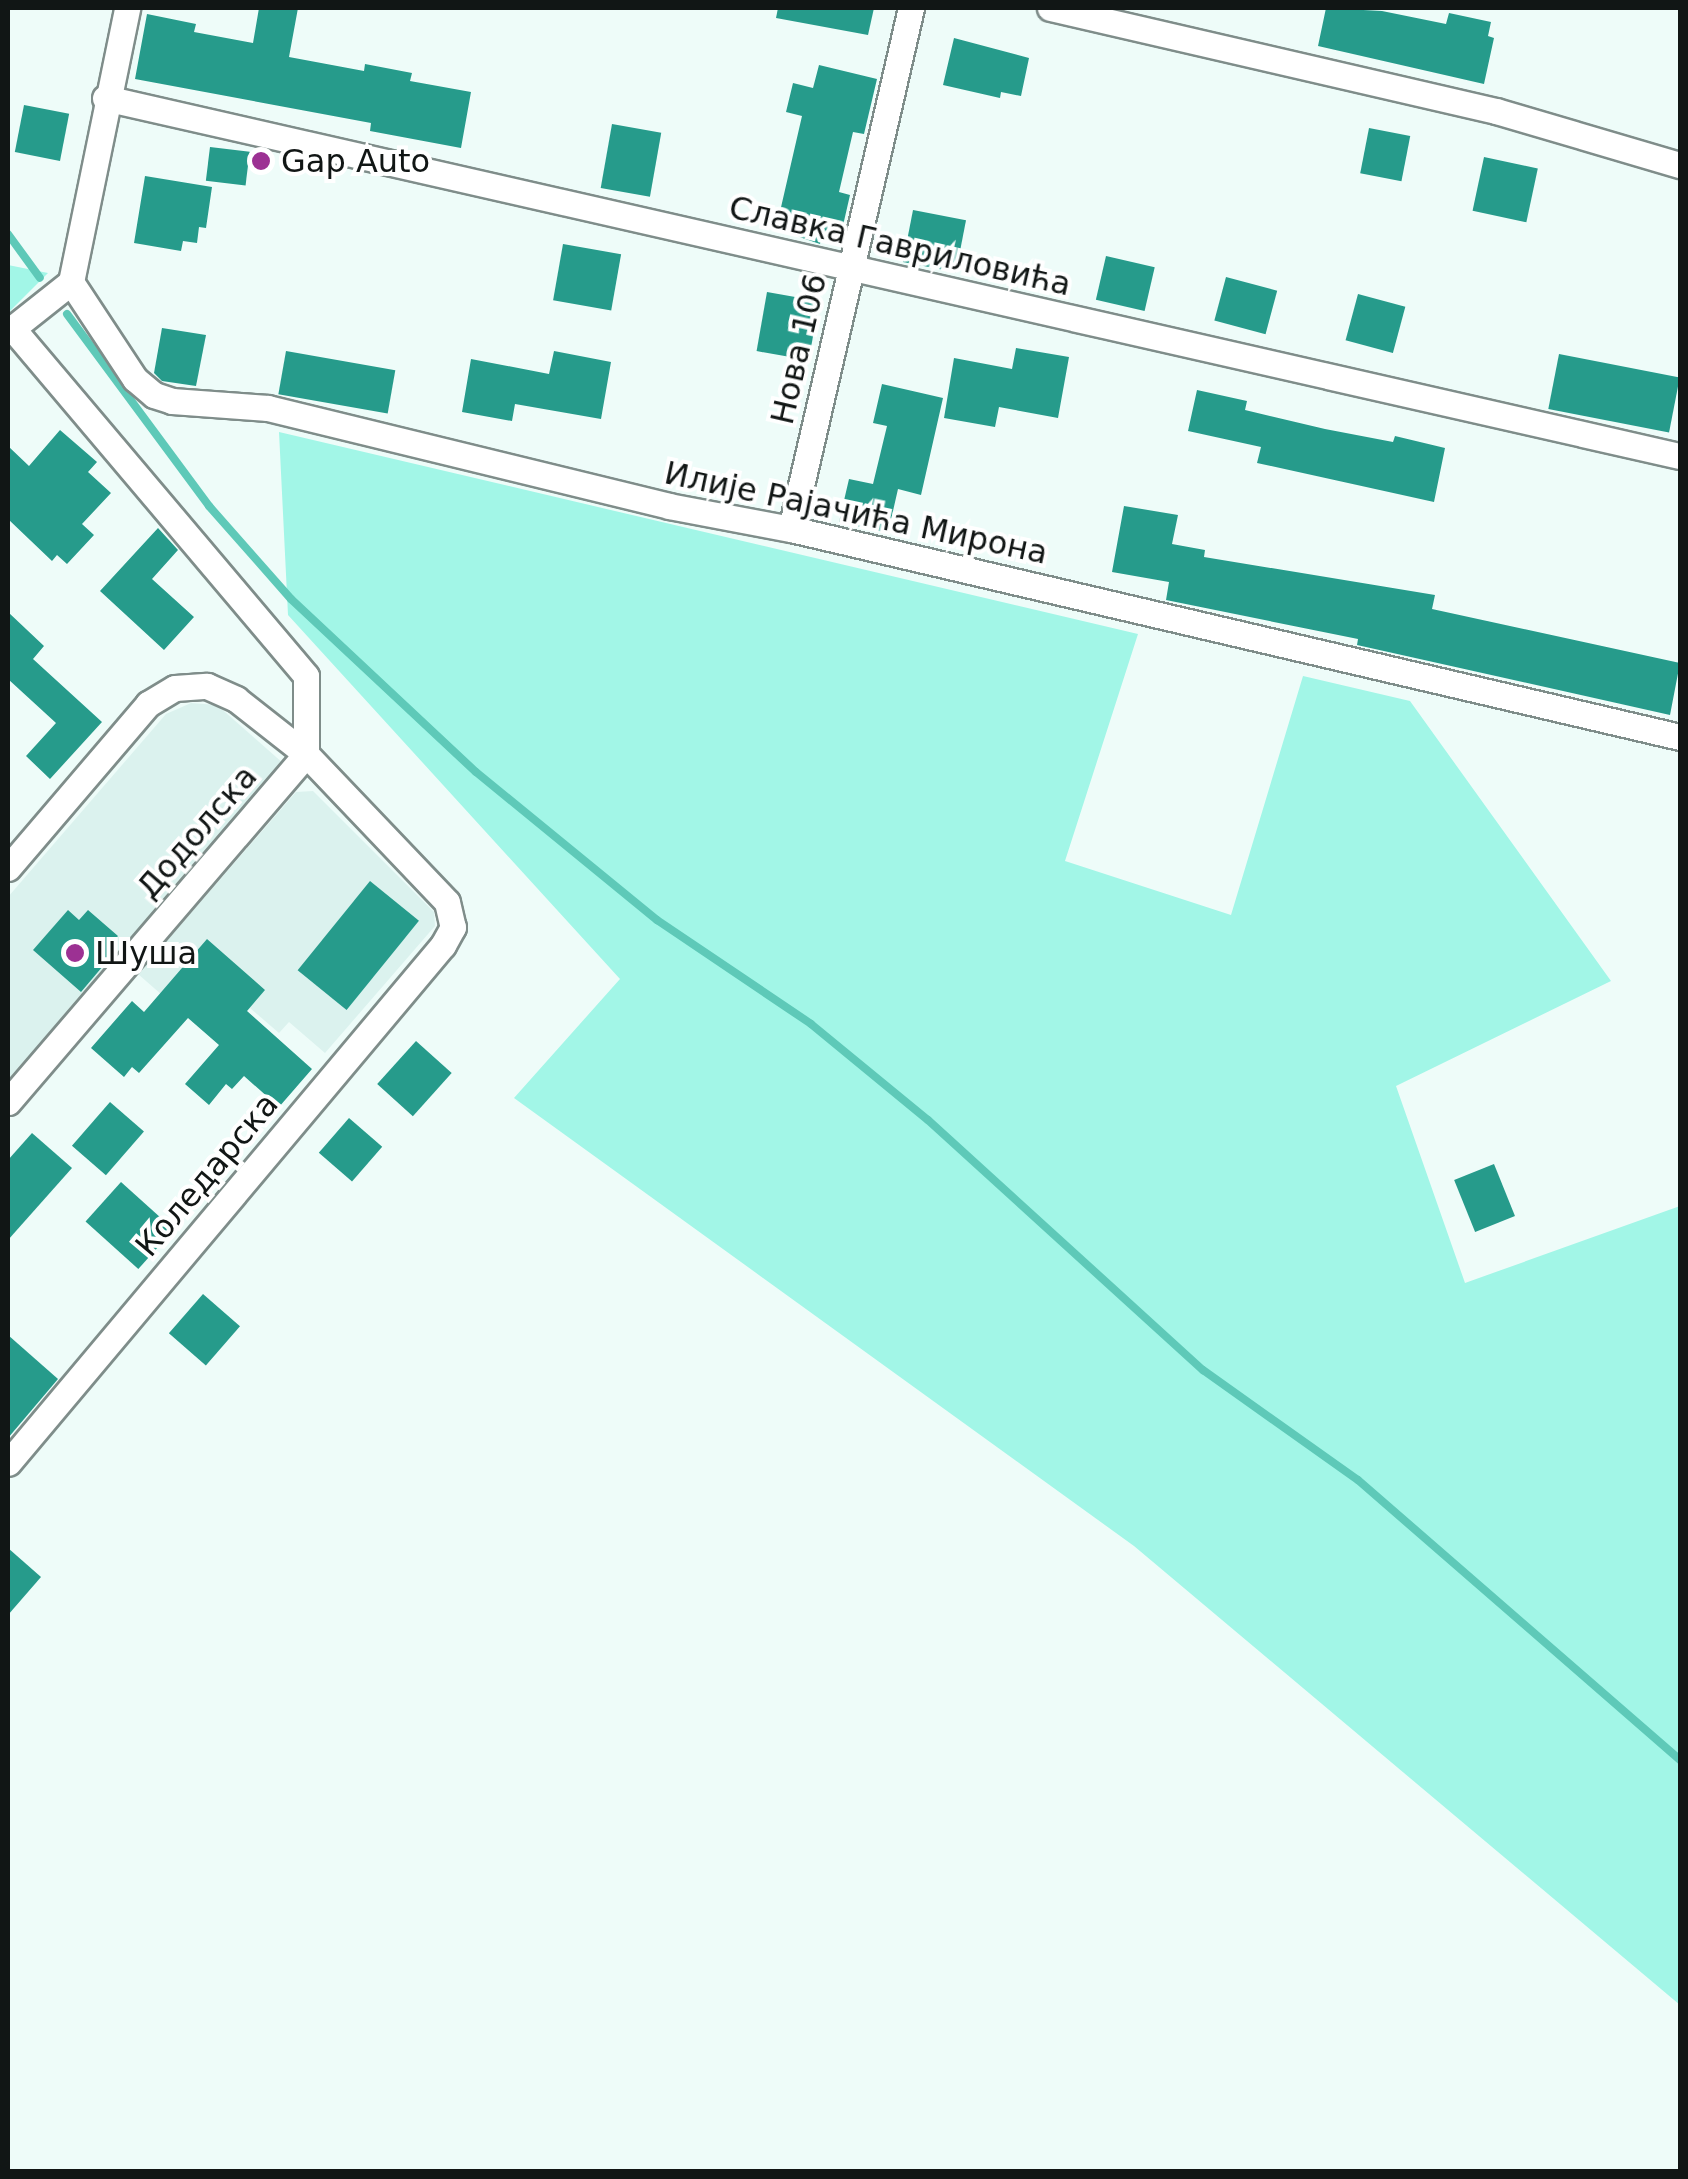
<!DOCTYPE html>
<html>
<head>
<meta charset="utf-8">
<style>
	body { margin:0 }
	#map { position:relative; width:1688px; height:2179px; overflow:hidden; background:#eefcf9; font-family:"DejaVu Sans",sans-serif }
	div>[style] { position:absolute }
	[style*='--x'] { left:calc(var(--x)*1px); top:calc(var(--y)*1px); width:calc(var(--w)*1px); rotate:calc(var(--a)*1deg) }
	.built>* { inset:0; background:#dbf2ee }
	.green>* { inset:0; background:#a2f6e7 }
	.stream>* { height:8px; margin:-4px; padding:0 4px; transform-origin:4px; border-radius:4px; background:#5ec9b8 }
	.building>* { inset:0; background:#269b8b; transform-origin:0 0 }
	.roads { filter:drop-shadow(2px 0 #7f8d8a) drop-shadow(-2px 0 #7f8d8a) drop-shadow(0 2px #7f8d8a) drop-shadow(0 -2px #7f8d8a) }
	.minor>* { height:25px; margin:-12.5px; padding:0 12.5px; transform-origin:12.5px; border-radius:12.5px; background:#fff }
	.dots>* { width:28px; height:28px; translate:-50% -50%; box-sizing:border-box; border:5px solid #fff; border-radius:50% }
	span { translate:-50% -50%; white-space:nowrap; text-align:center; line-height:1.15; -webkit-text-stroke:8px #fff; paint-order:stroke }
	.poi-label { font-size:32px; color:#111615 }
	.left { translate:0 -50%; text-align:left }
	.street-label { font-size:32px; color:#111615 }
	.frame { position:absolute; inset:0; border:10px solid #111615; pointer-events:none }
</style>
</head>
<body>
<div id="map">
	<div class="built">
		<i style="clip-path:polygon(191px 703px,217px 705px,284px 764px,8px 1082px,8px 897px,166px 714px)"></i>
		<i style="clip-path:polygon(313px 791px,434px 912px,435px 926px,325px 1053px,289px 1022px,279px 1033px,250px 1008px,218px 1044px,138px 974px,296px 792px)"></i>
	</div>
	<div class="green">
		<i style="clip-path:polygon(8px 265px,48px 273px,8px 313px)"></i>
		<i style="clip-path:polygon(279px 432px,1138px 634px,1065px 861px,1231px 915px,1303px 676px,1410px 701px,1611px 981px,1396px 1086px,1465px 1283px,1680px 1206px,1680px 2005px,1134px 1546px,514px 1098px,620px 979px,288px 615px)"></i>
	</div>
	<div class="stream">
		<i style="--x:8;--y:234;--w:54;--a:54"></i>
		<i style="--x:67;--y:314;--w:239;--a:53.5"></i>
		<i style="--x:209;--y:506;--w:124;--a:48.6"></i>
		<i style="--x:291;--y:599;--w:253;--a:43.1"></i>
		<i style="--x:476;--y:772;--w:234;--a:39.3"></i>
		<i style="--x:657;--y:920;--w:186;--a:34"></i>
		<i style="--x:811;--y:1024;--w:151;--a:39.4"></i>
		<i style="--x:928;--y:1120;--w:372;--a:42.3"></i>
		<i style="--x:1203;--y:1370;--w:190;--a:35.4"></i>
		<i style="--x:1358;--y:1480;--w:427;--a:41"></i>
	</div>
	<div class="building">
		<i style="clip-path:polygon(259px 8px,298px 8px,289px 57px,364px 71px,365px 64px,412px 73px,410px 81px,471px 92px,461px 148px,370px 131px,371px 123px,135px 79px,147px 14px,196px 24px,194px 32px,253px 43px)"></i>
		<i style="clip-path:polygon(778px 8px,874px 8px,868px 35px,776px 18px)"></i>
		<i style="clip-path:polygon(1326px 8px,1382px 11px,1446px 24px,1449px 13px,1491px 22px,1488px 36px,1494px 38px,1484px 84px,1318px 46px)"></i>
		<i style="clip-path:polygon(954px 38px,1029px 58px,1021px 96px,1001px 92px,1000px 98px,943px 85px)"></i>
		<i style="clip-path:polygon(819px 65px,877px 79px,864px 134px,853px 132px,839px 192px,850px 195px,839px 243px,821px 239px,820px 244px,776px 229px,802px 116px,786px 112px,793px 83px,813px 88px)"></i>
		<i style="left:24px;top:105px;width:46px;height:48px;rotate:11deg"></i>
		<i style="left:612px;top:124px;width:50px;height:65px;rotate:10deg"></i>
		<i style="left:1369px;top:128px;width:42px;height:46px;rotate:11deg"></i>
		<i style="left:210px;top:147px;width:40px;height:34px;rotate:7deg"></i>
		<i style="left:1484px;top:157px;width:55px;height:55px;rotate:12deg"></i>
		<i style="clip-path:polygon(145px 176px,212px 187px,206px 228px,199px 227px,197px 243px,183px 241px,181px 251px,134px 243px)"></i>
		<i style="left:913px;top:210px;width:54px;height:53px;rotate:11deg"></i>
		<i style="left:563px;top:244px;width:59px;height:57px;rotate:10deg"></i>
		<i style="left:1106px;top:256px;width:50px;height:45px;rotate:13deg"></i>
		<i style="left:1226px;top:277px;width:53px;height:45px;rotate:15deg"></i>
		<i style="left:767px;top:292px;width:53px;height:60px;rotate:10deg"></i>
		<i style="left:1358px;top:294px;width:49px;height:48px;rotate:15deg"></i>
		<i style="clip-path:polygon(162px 328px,206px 335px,196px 386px,162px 381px,154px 373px)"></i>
		<i style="clip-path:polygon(1016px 348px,1069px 357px,1058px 418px,999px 407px,995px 427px,944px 418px,954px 358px,1012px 369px)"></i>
		<i style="left:286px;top:351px;width:111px;height:44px;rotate:10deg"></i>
		<i style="clip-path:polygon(554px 351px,611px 362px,601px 419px,515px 404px,512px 421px,462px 412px,471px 359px,549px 374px)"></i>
		<i style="left:1559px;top:354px;width:123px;height:56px;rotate:11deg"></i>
		<i style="clip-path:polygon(882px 384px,943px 398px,921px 495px,898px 489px,888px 533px,839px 522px,849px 479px,873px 484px,887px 426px,873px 423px)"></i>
		<i style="clip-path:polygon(1197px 390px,1247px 401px,1245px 410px,1325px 429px,1393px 442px,1395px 436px,1445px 448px,1434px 502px,1257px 463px,1261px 447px,1188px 431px)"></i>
		<i style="clip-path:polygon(60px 430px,97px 462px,88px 472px,111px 493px,82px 524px,94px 535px,67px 564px,57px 555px,52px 561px,8px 519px,8px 446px,29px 466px)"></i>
		<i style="clip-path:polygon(1124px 506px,1178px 515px,1172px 544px,1205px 550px,1204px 557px,1435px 595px,1432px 609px,1680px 663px,1670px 715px,1357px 645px,1358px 639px,1166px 600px,1169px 582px,1112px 572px)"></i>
		<i style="clip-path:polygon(158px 528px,178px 550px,152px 579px,194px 617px,164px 650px,100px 591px)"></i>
		<i style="clip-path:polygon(8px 612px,44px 646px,33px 659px,102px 722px,50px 779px,26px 756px,56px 723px,8px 679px)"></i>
		<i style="left:370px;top:881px;width:63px;height:115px;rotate:39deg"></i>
		<i style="clip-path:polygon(68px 910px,79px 920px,88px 910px,118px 936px,108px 948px,114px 953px,81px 992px,33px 950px)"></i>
		<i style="clip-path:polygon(207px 939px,265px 990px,247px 1011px,312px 1069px,279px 1107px,244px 1076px,232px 1089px,226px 1084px,209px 1105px,185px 1084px,219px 1045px,188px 1018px,139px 1073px,132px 1067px,124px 1077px,91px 1048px,132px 1001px,144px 1012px)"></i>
		<i style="left:416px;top:1041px;width:48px;height:58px;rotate:42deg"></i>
		<i style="left:110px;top:1102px;width:45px;height:58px;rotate:41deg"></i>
		<i style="left:349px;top:1118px;width:44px;height:46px;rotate:41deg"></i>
		<i style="clip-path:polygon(32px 1133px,72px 1168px,8px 1240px,8px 1160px)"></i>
		<i style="left:1494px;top:1164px;width:56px;height:43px;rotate:68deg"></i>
		<i style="left:121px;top:1182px;width:71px;height:53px;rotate:42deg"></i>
		<i style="left:203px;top:1294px;width:49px;height:52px;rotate:41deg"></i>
		<i style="clip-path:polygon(8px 1335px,58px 1379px,8px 1438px)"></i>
		<i style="clip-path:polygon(8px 1548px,41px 1577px,8px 1615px)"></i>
	</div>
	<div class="roads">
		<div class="minor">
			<i style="--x:1050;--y:8;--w:458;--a:13"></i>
			<i style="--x:1496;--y:111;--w:192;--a:16.4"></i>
			<i style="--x:105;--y:98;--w:1615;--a:12.81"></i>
			<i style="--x:71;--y:282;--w:116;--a:56.6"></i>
			<i style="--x:135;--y:379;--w:25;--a:40"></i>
			<i style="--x:154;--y:395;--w:19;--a:18"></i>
			<i style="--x:172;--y:401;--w:96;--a:4.2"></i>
			<i style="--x:268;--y:408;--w:413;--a:13.7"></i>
			<i style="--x:669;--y:506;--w:124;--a:10.7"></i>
			<i style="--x:791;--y:529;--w:913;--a:13.17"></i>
			<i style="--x:13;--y:329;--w:454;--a:49.8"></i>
			<i style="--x:8;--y:332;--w:80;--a:-38.4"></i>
			<i style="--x:71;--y:282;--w:280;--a:-78.4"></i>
			<i style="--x:791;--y:529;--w:535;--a:-77.03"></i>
			<i style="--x:8;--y:868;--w:216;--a:-49.5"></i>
			<i style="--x:148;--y:704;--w:31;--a:-31"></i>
			<i style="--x:175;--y:688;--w:32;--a:-4"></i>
			<i style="--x:207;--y:686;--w:32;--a:24"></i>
			<i style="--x:236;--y:699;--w:89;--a:38.2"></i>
			<i style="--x:306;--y:754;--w:204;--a:46.4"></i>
			<i style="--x:447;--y:902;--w:26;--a:77"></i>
			<i style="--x:453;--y:927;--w:21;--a:119"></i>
			<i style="--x:443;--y:945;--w:676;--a:130.02"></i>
			<i style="--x:8;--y:1102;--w:458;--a:-49.4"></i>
			<i style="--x:306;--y:754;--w:78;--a:-90"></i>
		</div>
	</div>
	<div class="dots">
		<i style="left:261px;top:161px;background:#9c3193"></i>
		<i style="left:75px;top:953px;background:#9c3193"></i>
	</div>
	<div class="poi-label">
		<span class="left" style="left:281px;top:161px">Gap Auto</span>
		<span class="left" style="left:95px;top:953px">Шуша</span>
	</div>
	<div class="street-label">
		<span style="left:900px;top:246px;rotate:13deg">Славка Гавриловића</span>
		<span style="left:799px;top:349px;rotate:-77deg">Нова 106</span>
		<span style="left:856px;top:513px;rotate:12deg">Илије Рајачића Мирона</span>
		<span style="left:197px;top:832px;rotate:-49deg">Додолска</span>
		<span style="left:207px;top:1175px;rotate:-50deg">Коледарска</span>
	</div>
	<div class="frame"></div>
</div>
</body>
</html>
